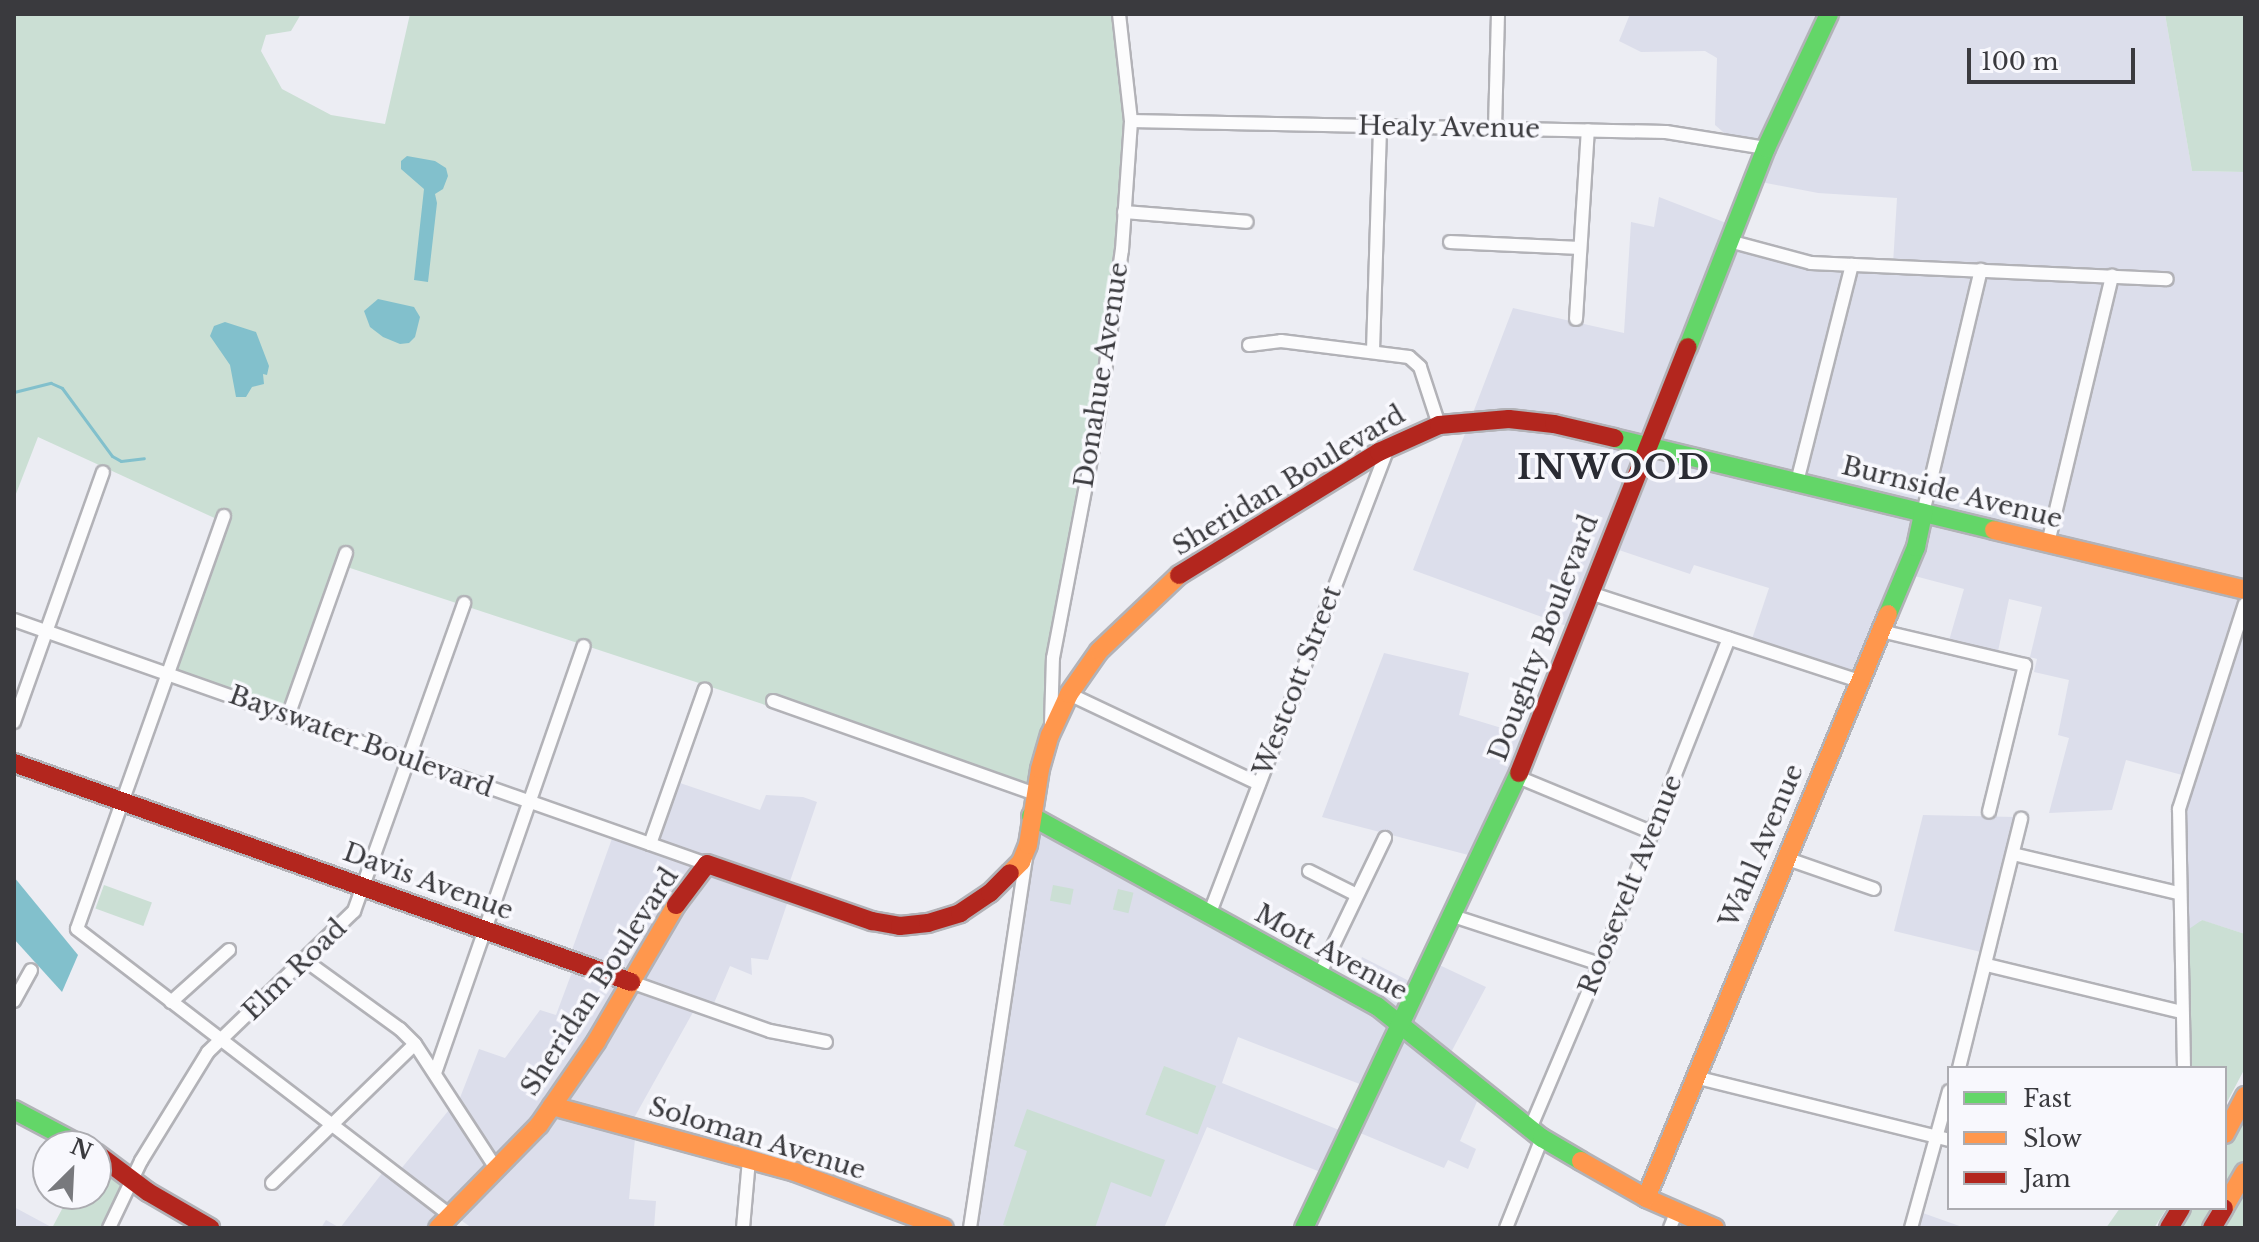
<!DOCTYPE html>
<html>
<head>
<meta charset="utf-8">
<style>
	body { margin:0 }
	#map { position:relative; width:2259px; height:1242px; overflow:hidden; background:#ecedf3; font-family:"Libre Baskerville",serif }
	div>[style] { position:absolute }
	[style*='--x'] { left:calc(var(--x)*1px); top:calc(var(--y)*1px); width:calc(var(--w)*1px); rotate:calc(var(--a)*1deg) }
	.built>* { inset:0; background:#dcdeeb }
	.green>* { inset:0; background:#cbdfd4; transform-origin:0 0 }
	.water>* { inset:0; background:#82c0cc }
	.stream>* { height:3px; margin:-1.5px; padding:0 1.5px; transform-origin:1.5px; border-radius:1.5px; background:#82c0cc }
	.roads { filter:drop-shadow(2px 0 #b2b2b7) drop-shadow(-2px 0 #b2b2b7) drop-shadow(0 2px #b2b2b7) drop-shadow(0 -2px #b2b2b7) }
	.street>* { height:12px; margin:-6px; padding:0 6px; transform-origin:6px; border-radius:6px; background:#fcfcfd }
	.fast>* { height:18px; margin:-9px; padding:0 9px; transform-origin:9px; border-radius:9px; background:#63d668 }
	.slow>* { height:18px; margin:-9px; padding:0 9px; transform-origin:9px; border-radius:9px; background:#ff974d }
	.jam>* { height:18px; margin:-9px; padding:0 9px; transform-origin:9px; border-radius:9px; background:#b3261e }
	span { translate:-50% -50%; white-space:nowrap; text-align:center; line-height:1.15; -webkit-text-stroke:7px #f8f8fd; paint-order:stroke }
	.street-label { font-size:26px; color:#3a3a3e }
	.district-label { font-size:34px; color:#2a2b33; font-weight:700; letter-spacing:2px }
	.frame { position:absolute; inset:0; border:16px solid #3a3a3e; pointer-events:none }
	.legend { position:absolute; left:1947px; top:1066px; width:280px; height:144px; box-sizing:border-box; background:#f8f8fd; border:2px solid #acacb1; margin:0; padding:10px 14px; list-style:none; font-size:24px; color:#3a3a3e }
	.legend li { display:flex; align-items:center; gap:16px; height:40px }
	.legend b { width:40px; border:2px solid #acacb1 }
	.north { position:absolute; left:32px; top:1130px; width:80px; height:80px; box-sizing:border-box; background:#f8f8fd; border:2px solid #acacb1; border-radius:50%; rotate:24deg; font-size:22px; font-weight:700; line-height:32px; text-align:center; color:#3a3a3e }
	.north::after { content:''; display:block; margin:auto; width:28px; height:36px; background:#78797d; clip-path:polygon(50% 0,100% 100%,50% 72%,0 100%) }
	.scale { position:absolute; left:1967px; top:48px; width:168px; height:36px; box-sizing:border-box; border:4px solid #3a3a3e; border-top:0; padding-left:10px; font-size:24px; line-height:28px; white-space:nowrap; color:#3a3a3e; -webkit-text-stroke:6px #f8f8fd; paint-order:stroke }
</style>
</head>
<body>
<div id="map">
	<div class="built">
		<i style="clip-path:polygon(1630px 14px,2165px 14px,2192px 171px,2245px 172px,2245px 934px,2201px 920px,2184px 948px,2178px 801px,2186px 776px,2126px 760px,2112px 810px,2049px 813px,2069px 738px,2058px 735px,2069px 680px,2034px 672px,2037px 659px,2030px 657px,2042px 607px,2009px 599px,1997px 656px,1948px 644px,1964px 589px,1907px 574px,1865px 675px,1752px 639px,1769px 588px,1694px 565px,1690px 574px,1610px 547px,1575px 629px,1413px 570px,1513px 308px,1624px 333px,1631px 222px,1654px 227px,1659px 197px,1734px 226px,1729px 236px,1804px 257px,1893px 264px,1897px 198px,1818px 193px,1751px 180px,1763px 150px,1737px 144px,1715px 125px,1717px 58px,1705px 51px,1641px 52px,1619px 41px)"></i>
		<i style="clip-path:polygon(1384px 653px,1469px 673px,1459px 715px,1534px 738px,1480px 858px,1322px 817px)"></i>
		<i style="clip-path:polygon(674px 781px,760px 810px,766px 795px,803px 797px,817px 802px,786px 893px,790px 895px,768px 960px,751px 958px,752px 975px,730px 966px,711px 1010px,697px 1005px,629px 1127px,636px 1129px,629px 1199px,656px 1201px,654px 1228px,472px 1228px,455px 1216px,442px 1228px,321px 1228px,326px 1220px,340px 1228px,386px 1168px,396px 1175px,453px 1105px,456px 1108px,479px 1049px,505px 1058px,540px 1010px,556px 1015px,575px 964px,568px 961px,614px 833px,651px 846px)"></i>
		<i style="clip-path:polygon(1923px 815px,2016px 817px,1985px 953px,1894px 931px)"></i>
		<i style="clip-path:polygon(1031px 816px,1393px 1017px,1370px 1088px,1238px 1037px,1222px 1083px,1349px 1134px,1328px 1175px,1207px 1127px,1164px 1228px,977px 1228px)"></i>
		<i style="clip-path:polygon(1362px 957px,1417px 985px,1402px 1018px,1349px 986px)"></i>
		<i style="clip-path:polygon(1435px 963px,1486px 987px,1448px 1058px,1406px 1022px)"></i>
		<i style="clip-path:polygon(1405px 1026px,1482px 1090px,1460px 1141px,1476px 1149px,1468px 1169px,1448px 1160px,1444px 1168px,1353px 1130px)"></i>
		<i style="clip-path:polygon(14px 1207px,53px 1228px,14px 1228px)"></i>
		<i style="clip-path:polygon(1920px 1212px,1965px 1228px,1916px 1228px)"></i>
	</div>
	<div class="green">
		<i style="clip-path:polygon(14px 14px,301px 14px,291px 31px,266px 35px,261px 51px,282px 89px,331px 115px,385px 124px,410px 14px,1120px 14px,1131px 121px,1117px 287px,1035px 794px,344px 566px,291px 718px,167px 673px,221px 521px,38px 437px,14px 499px)"></i>
		<i style="clip-path:polygon(2165px 14px,2245px 14px,2245px 172px,2192px 171px)"></i>
		<i style="left:104px;top:885px;width:51px;height:25px;rotate:20deg"></i>
		<i style="left:1053px;top:885px;width:21px;height:16px;rotate:11deg"></i>
		<i style="left:1118px;top:889px;width:16px;height:21px;rotate:14deg"></i>
		<i style="clip-path:polygon(2202px 920px,2245px 934px,2245px 1068px,2225px 1106px,2225px 1068px,2188px 1068px,2184px 948px,2189px 929px)"></i>
		<i style="left:1164px;top:1066px;width:56px;height:52px;rotate:21deg"></i>
		<i style="clip-path:polygon(1027px 1109px,1165px 1160px,1151px 1197px,1111px 1182px,1095px 1228px,1013px 1228px,1003px 1225px,1027px 1151px,1014px 1146px)"></i>
		<i style="clip-path:polygon(2245px 1110px,2245px 1160px,2225px 1194px,2225px 1148px)"></i>
		<i style="clip-path:polygon(96px 1156px,131px 1180px,106px 1228px,52px 1228px,70px 1194px,96px 1194px)"></i>
		<i style="clip-path:polygon(2245px 1193px,2245px 1228px,2225px 1228px,2231px 1218px)"></i>
		<i style="clip-path:polygon(2120px 1208px,2167px 1208px,2154px 1228px,2106px 1228px)"></i>
		<i style="clip-path:polygon(2189px 1208px,2217px 1208px,2204px 1228px,2177px 1228px)"></i>
	</div>
	<div class="water">
		<i style="clip-path:polygon(407px 156px,435px 161px,446px 168px,448px 176px,443px 189px,435px 194px,437px 203px,428px 282px,414px 280px,424px 189px,401px 169px,401px 161px)"></i>
		<i style="clip-path:polygon(378px 299px,414px 307px,420px 317px,415px 337px,409px 343px,400px 344px,383px 337px,370px 327px,364px 311px)"></i>
		<i style="clip-path:polygon(225px 322px,256px 332px,269px 366px,267px 375px,263px 374px,264px 384px,252px 387px,246px 397px,236px 397px,230px 365px,210px 336px,214px 326px)"></i>
		<i style="clip-path:polygon(14px 877px,78px 955px,62px 992px,14px 939px)"></i>
	</div>
	<div class="stream">
		<i style="--x:14;--y:392;--w:38;--a:-14"></i>
		<i style="--x:51;--y:383;--w:12;--a:24"></i>
		<i style="--x:62;--y:388;--w:84;--a:53.7"></i>
		<i style="--x:112;--y:456;--w:10;--a:29"></i>
		<i style="--x:121;--y:461;--w:23;--a:-7"></i>
	</div>
	<div class="roads">
		<div class="street">
			<i style="--x:1131;--y:121;--w:535;--a:1.18"></i>
			<i style="--x:1666;--y:132;--w:101;--a:9.1"></i>
			<i style="--x:1495;--y:128;--w:114;--a:-88.5"></i>
			<i style="--x:1124;--y:212;--w:123;--a:4.6"></i>
			<i style="--x:1729;--y:241;--w:85;--a:15"></i>
			<i style="--x:1811;--y:263;--w:356;--a:2.6"></i>
			<i style="--x:1450;--y:242;--w:130;--a:2.6"></i>
			<i style="--x:1576;--y:319;--w:189;--a:-86.4"></i>
			<i style="--x:1249;--y:345;--w:32;--a:-7"></i>
			<i style="--x:1281;--y:341;--w:129;--a:7.1"></i>
			<i style="--x:1409;--y:357;--w:15;--a:42"></i>
			<i style="--x:1420;--y:367;--w:61;--a:71.9"></i>
			<i style="--x:1373;--y:351;--w:225;--a:-88.2"></i>
			<i style="--x:1797;--y:482;--w:224;--a:-75.8"></i>
			<i style="--x:1923;--y:513;--w:250;--a:-76.6"></i>
			<i style="--x:224;--y:516;--w:438;--a:109.6"></i>
			<i style="--x:77;--y:929;--w:471;--a:37.5"></i>
			<i style="--x:2048;--y:543;--w:275;--a:-76.5"></i>
			<i style="--x:1590;--y:593;--w:284;--a:18.1"></i>
			<i style="--x:14;--y:620;--w:735;--a:19.4"></i>
			<i style="--x:1881;--y:631;--w:148;--a:13.3"></i>
			<i style="--x:2025;--y:665;--w:151;--a:103.8"></i>
			<i style="--x:1069;--y:694;--w:210;--a:25.3"></i>
			<i style="--x:773;--y:701;--w:278;--a:19.5"></i>
			<i style="--x:288;--y:716;--w:173;--a:-70.4"></i>
			<i style="--x:14;--y:722;--w:265;--a:-70.4"></i>
			<i style="--x:1051;--y:724;--w:66;--a:-88.3"></i>
			<i style="--x:1053;--y:658;--w:240;--a:-79.2"></i>
			<i style="--x:1098;--y:422;--w:174;--a:-82.1"></i>
			<i style="--x:1122;--y:250;--w:129;--a:-86"></i>
			<i style="--x:1131;--y:121;--w:108;--a:-96.4"></i>
			<i style="--x:1518;--y:777;--w:146;--a:22.5"></i>
			<i style="--x:650;--y:844;--w:164;--a:-70.5"></i>
			<i style="--x:2013;--y:854;--w:170;--a:13.3"></i>
			<i style="--x:1785;--y:858;--w:94;--a:19.2"></i>
			<i style="--x:1309;--y:871;--w:51;--a:26.6"></i>
			<i style="--x:1209;--y:915;--w:500;--a:-69.03"></i>
			<i style="--x:1453;--y:916;--w:155;--a:18.1"></i>
			<i style="--x:306;--y:961;--w:116;--a:35.9"></i>
			<i style="--x:400;--y:1029;--w:21;--a:45"></i>
			<i style="--x:415;--y:1044;--w:150;--a:56.9"></i>
			<i style="--x:1987;--y:965;--w:200;--a:13.6"></i>
			<i style="--x:1320;--y:973;--w:150;--a:-64.3"></i>
			<i style="--x:631;--y:982;--w:147;--a:19.4"></i>
			<i style="--x:770;--y:1031;--w:57;--a:11.1"></i>
			<i style="--x:14;--y:1001;--w:35;--a:-61"></i>
			<i style="--x:171;--y:1002;--w:78;--a:-41.9"></i>
			<i style="--x:1959;--y:1068;--w:257;--a:-76"></i>
			<i style="--x:2184;--y:1068;--w:259;--a:-91.1"></i>
			<i style="--x:2179;--y:809;--w:215;--a:-72.2"></i>
			<i style="--x:435;--y:1073;--w:452;--a:-70.8"></i>
			<i style="--x:1695;--y:1077;--w:262;--a:13.9"></i>
			<i style="--x:1530;--y:1129;--w:179;--a:-67"></i>
			<i style="--x:1600;--y:964;--w:350;--a:-68.4"></i>
			<i style="--x:272;--y:1183;--w:199;--a:-44.2"></i>
			<i style="--x:109;--y:1228;--w:74;--a:-64.5"></i>
			<i style="--x:141;--y:1161;--w:128;--a:-58.4"></i>
			<i style="--x:208;--y:1052;--w:203;--a:-44"></i>
			<i style="--x:354;--y:911;--w:327;--a:-70.3"></i>
			<i style="--x:743;--y:1228;--w:69;--a:-85"></i>
			<i style="--x:970;--y:1228;--w:373;--a:-81.4"></i>
			<i style="--x:1506;--y:1228;--w:97;--a:-68.2"></i>
			<i style="--x:1670;--y:1228;--w:16;--a:-68"></i>
			<i style="--x:1911;--y:1228;--w:142;--a:-74.5"></i>
		</div>
		<div class="fast">
			<i style="--x:1688;--y:347;--w:214;--a:-68.6"></i>
			<i style="--x:1766;--y:148;--w:148;--a:-64.8"></i>
			<i style="--x:1614;--y:438;--w:391;--a:13.6"></i>
			<i style="--x:1888;--y:614;--w:73;--a:-67.3"></i>
			<i style="--x:1916;--y:547;--w:35;--a:-78"></i>
			<i style="--x:1031;--y:816;--w:395;--a:28.8"></i>
			<i style="--x:1377;--y:1006;--w:211;--a:38.7"></i>
			<i style="--x:1542;--y:1138;--w:45;--a:30.5"></i>
			<i style="--x:14;--y:1110;--w:77;--a:27.9"></i>
			<i style="--x:1304;--y:1228;--w:503;--a:-64.71"></i>
		</div>
		<div class="slow">
			<i style="--x:1994;--y:530;--w:258;--a:13.4"></i>
			<i style="--x:1010;--y:873;--w:16;--a:-45"></i>
			<i style="--x:1021;--y:862;--w:18;--a:-68"></i>
			<i style="--x:1028;--y:845;--w:77;--a:-81"></i>
			<i style="--x:1040;--y:769;--w:35;--a:-74"></i>
			<i style="--x:1050;--y:735;--w:45;--a:-65.1"></i>
			<i style="--x:1069;--y:694;--w:52;--a:-55.1"></i>
			<i style="--x:1099;--y:651;--w:110;--a:-43.5"></i>
			<i style="--x:552;--y:1106;--w:252;--a:15.2"></i>
			<i style="--x:795;--y:1172;--w:159;--a:20.6"></i>
			<i style="--x:2225;--y:1134;--w:43;--a:-62.2"></i>
			<i style="--x:1581;--y:1161;--w:75;--a:29.6"></i>
			<i style="--x:1646;--y:1198;--w:75;--a:23.5"></i>
			<i style="--x:1646;--y:1198;--w:632;--a:-67.49"></i>
			<i style="--x:2225;--y:1206;--w:39;--a:-60"></i>
			<i style="--x:438;--y:1228;--w:144;--a:-45.6"></i>
			<i style="--x:539;--y:1125;--w:101;--a:-55.5"></i>
			<i style="--x:596;--y:1042;--w:159;--a:-59.7"></i>
		</div>
		<div class="jam">
			<i style="--x:1179;--y:575;--w:235;--a:-31.6"></i>
			<i style="--x:1379;--y:452;--w:66;--a:-24.2"></i>
			<i style="--x:1439;--y:425;--w:70;--a:-4.9"></i>
			<i style="--x:1509;--y:419;--w:45;--a:6.3"></i>
			<i style="--x:1554;--y:424;--w:62;--a:13.1"></i>
			<i style="--x:14;--y:763;--w:655;--a:19.54"></i>
			<i style="--x:1519;--y:773;--w:458;--a:-68.4"></i>
			<i style="--x:676;--y:905;--w:51;--a:-52.9"></i>
			<i style="--x:707;--y:864;--w:175;--a:19.1"></i>
			<i style="--x:872;--y:921;--w:28;--a:10"></i>
			<i style="--x:900;--y:926;--w:28;--a:-6"></i>
			<i style="--x:928;--y:923;--w:34;--a:-17"></i>
			<i style="--x:960;--y:913;--w:36;--a:-34"></i>
			<i style="--x:990;--y:893;--w:28;--a:-45"></i>
			<i style="--x:96;--y:1153;--w:65;--a:36.9"></i>
			<i style="--x:148;--y:1192;--w:72;--a:30.1"></i>
			<i style="--x:2169;--y:1228;--w:23;--a:-59"></i>
			<i style="--x:2212;--y:1228;--w:23;--a:-59"></i>
		</div>
	</div>
	<div class="street-label">
		<span style="left:1449px;top:128px;rotate:1deg">Healy Avenue</span>
		<span style="left:1102px;top:375px;rotate:-81deg">Donahue Avenue</span>
		<span style="left:1289px;top:481px;rotate:-31deg">Sheridan Boulevard</span>
		<span style="left:1952px;top:493px;rotate:14deg">Burnside Avenue</span>
		<span style="left:1544px;top:638px;rotate:-69deg">Doughty Boulevard</span>
		<span style="left:1298px;top:681px;rotate:-69deg">Westcott Street</span>
		<span style="left:361px;top:742px;rotate:20deg">Bayswater Boulevard</span>
		<span style="left:1762px;top:846px;rotate:-67deg">Wahl Avenue</span>
		<span style="left:428px;top:882px;rotate:20deg">Davis Avenue</span>
		<span style="left:1631px;top:885px;rotate:-68deg">Roosevelt Avenue</span>
		<span style="left:1331px;top:953px;rotate:29deg">Mott Avenue</span>
		<span style="left:295px;top:970px;rotate:-44deg">Elm Road</span>
		<span style="left:600px;top:982px;rotate:-57deg">Sheridan Boulevard</span>
		<span style="left:757px;top:1139px;rotate:17deg">Soloman Avenue</span>
	</div>
	<div class="district-label">
		<span style="left:1614px;top:468px">INWOOD</span>
	</div>
	<div class="frame"></div>
	<ul class="legend">
	<li><b style="height:10px;background:#63d668"></b>Fast</li>
	<li><b style="height:10px;background:#ff974d"></b>Slow</li>
	<li><b style="height:10px;background:#b3261e"></b>Jam</li>
	</ul>
	<div class="north">N</div>
	<div class="scale">100 m</div>
</div>
</body>
</html>
